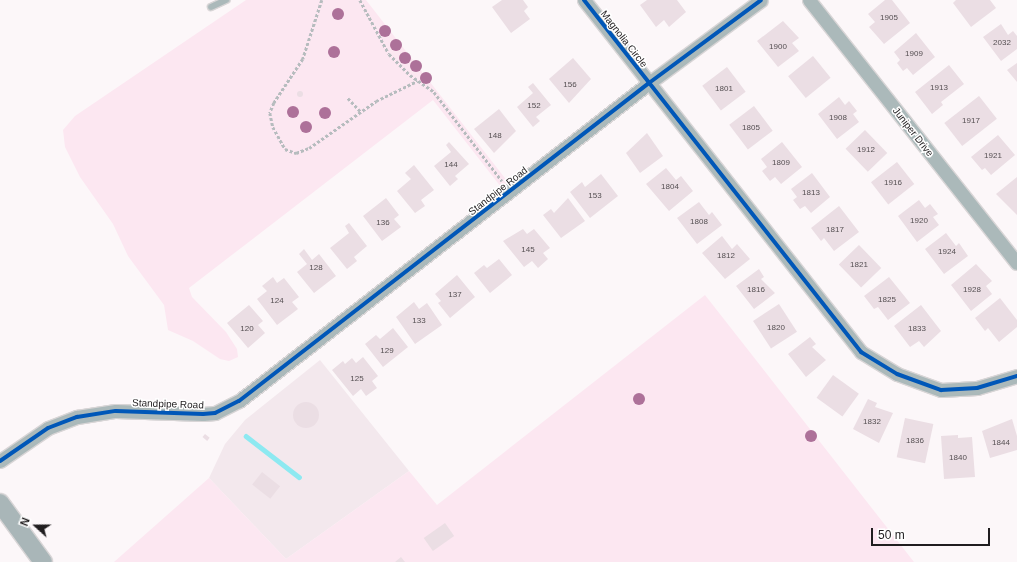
<!DOCTYPE html>
<html>
<head>
<meta charset="utf-8">
<style>
	body { margin:0 }
	#map { position:relative; width:1017px; height:562px; overflow:hidden; background:#fcf7f9; font-family:Arial,sans-serif }
	div>[style] { position:absolute }
	[style*='--x'] { left:calc(var(--x)*1px); top:calc(var(--y)*1px); width:calc(var(--w)*1px); rotate:calc(var(--a)*1deg) }
	.built>* { inset:0; background:#f3e8ed }
	.green>* { inset:0; background:#fce7f1 }
	.stream>* { height:4.5px; margin:-2.25px; padding:0 2.25px; transform-origin:2.25px; border-radius:2.25px; background:#8de9f1 }
	.building>* { inset:0; background:#ebdee4; transform-origin:0 0 }
	.round { border-radius:50% }
	.path>* { height:2.5px; margin-top:-1.25px; transform-origin:0; background:repeating-linear-gradient(90deg,#b6bcbe 0 3px,transparent 0 5px) }
	.roads { filter:drop-shadow(1px 0 #d8d5d6) drop-shadow(-1px 0 #d8d5d6) drop-shadow(0 1px #d8d5d6) drop-shadow(0 -1px #d8d5d6) }
	.lane>* { height:6px; margin:-3px; padding:0 3px; transform-origin:3px; border-radius:3px; background:#abb9ba }
	.street>* { height:13px; margin:-6.5px; padding:0 6.5px; transform-origin:6.5px; border-radius:6.5px; background:#abb9ba }
	.secondary>* { height:18px; margin:-9px; padding:0 9px; transform-origin:9px; border-radius:9px; background:#a9b6b8 }
	.cycleway>* { height:4px; margin:-2px; padding:0 2px; transform-origin:2px; border-radius:2px; background:#0057b8 }
	.trees>* { width:12px; height:12px; margin:-6px; border-radius:50%; background:#ad7199 }
	span { translate:-50% -50%; white-space:nowrap; text-align:center; line-height:1.15; -webkit-text-stroke:3px #fff; paint-order:stroke }
	.number-label { font-size:8px; color:#554f52 }
	.number-label span { -webkit-text-stroke-width:0 }
	.street-label { font-size:10px; color:#201d1f }
	.north { position:absolute; left:16px; top:506px; width:40px; height:40px; -webkit-text-stroke:3px #fff; paint-order:stroke; rotate:291deg; font-size:11px; font-weight:700; line-height:16px; text-align:center; color:#201d1f }
	.north::after { content:''; display:block; margin:auto; width:14px; height:18px; background:#201d1f; clip-path:polygon(50% 0,100% 100%,50% 72%,0 100%) }
	.scale { position:absolute; left:871px; top:528px; width:119px; height:18px; box-sizing:border-box; border:2px solid #201d1f; border-top:0; padding-left:5px; font-size:12px; line-height:14px; white-space:nowrap; color:#201d1f; -webkit-text-stroke:3px #fff; paint-order:stroke }
</style>
</head>
<body>
<div id="map">
	<div class="built">
		<i style="clip-path:polygon(320px 360px,409px 471px,286px 559px,209px 478px,225px 444px,245px 420px)"></i>
	</div>
	<div class="green">
		<i style="clip-path:polygon(246px 0,366px 0,508px 182px,501px 187px,433px 100px,189px 288px,192px 297px,226px 332px,237px 349px,238px 357px,229px 361px,220px 359px,193px 341px,168px 330px,164px 305px,128px 256px,113px 224px,80px 177px,65px 147px,63px 130px,75px 116px)"></i>
		<i style="clip-path:polygon(705px 295px,914px 562px,114px 562px,209px 478px,286px 559px,409px 471px,437px 505px)"></i>
	</div>
	<div class="stream">
		<i style="--x:246;--y:436;--w:67;--a:37.7"></i>
	</div>
	<div class="building">
		<i style="clip-path:polygon(502px 0,523px 0,528px 7px,524px 11px,530px 19px,511px 33px,492px 7px)"></i>
		<i style="clip-path:polygon(647px 0,677px 0,686px 12px,669px 27px,664px 20px,656px 27px,640px 5px)"></i>
		<i style="clip-path:polygon(885px 0,892px 0,910px 23px,884px 44px,869px 27px,875px 22px,868px 14px)"></i>
		<i style="clip-path:polygon(956px 0,990px 0,996px 8px,971px 27px,953px 3px)"></i>
		<i style="clip-path:polygon(783px 21px,799px 38px,792px 43px,799px 51px,778px 67px,757px 41px)"></i>
		<i style="clip-path:polygon(1001px 24px,1008px 35px,1013px 31px,1017px 36px,1017px 49px,1001px 61px,983px 37px)"></i>
		<i style="clip-path:polygon(916px 33px,935px 57px,913px 75px,907px 68px,903px 71px,897px 63px,900px 60px,894px 52px)"></i>
		<i style="left:813px;top:56px;width:28px;height:32px;rotate:51deg"></i>
		<i style="clip-path:polygon(573px 58px,591px 79px,569px 103px,549px 79px)"></i>
		<i style="clip-path:polygon(1017px 63px,1017px 82px,1007px 70px)"></i>
		<i style="clip-path:polygon(949px 65px,964px 84px,941px 102px,943px 105px,932px 114px,915px 92px)"></i>
		<i style="left:727px;top:67px;width:31px;height:31px;rotate:53deg"></i>
		<i style="clip-path:polygon(533px 83px,551px 105px,536px 117px,540px 121px,533px 127px,517px 107px,533px 93px,528px 87px)"></i>
		<i class="round" style="left:297px;top:91px;width:6px;height:6px"></i>
		<i style="left:979px;top:96px;width:29px;height:44px;rotate:52deg"></i>
		<i style="clip-path:polygon(839px 97px,845px 105px,849px 101px,857px 111px,853px 114px,859px 122px,837px 139px,818px 114px)"></i>
		<i style="left:754px;top:106px;width:31px;height:31px;rotate:53deg"></i>
		<i style="clip-path:polygon(499px 109px,516px 131px,494px 153px,474px 129px)"></i>
		<i style="left:865px;top:130px;width:32px;height:27px;rotate:46deg"></i>
		<i style="clip-path:polygon(647px 133px,663px 156px,640px 173px,626px 153px)"></i>
		<i style="clip-path:polygon(998px 135px,1015px 155px,991px 175px,985px 168px,982px 170px,971px 157px)"></i>
		<i style="clip-path:polygon(449px 142px,469px 164px,455px 176px,458px 179px,450px 186px,434px 166px,451px 152px,446px 145px)"></i>
		<i style="clip-path:polygon(782px 142px,802px 167px,781px 184px,775px 177px,770px 181px,762px 171px,767px 167px,761px 159px)"></i>
		<i style="left:897px;top:162px;width:28px;height:33px;rotate:52deg"></i>
		<i style="clip-path:polygon(414px 165px,434px 190px,421px 200px,425px 206px,415px 213px,397px 191px,411px 179px,405px 173px)"></i>
		<i style="clip-path:polygon(666px 168px,676px 180px,681px 176px,693px 191px,669px 211px,646px 184px)"></i>
		<i style="clip-path:polygon(812px 173px,830px 197px,811px 213px,805px 206px,800px 209px,793px 200px,797px 197px,791px 189px)"></i>
		<i style="clip-path:polygon(601px 174px,618px 196px,590px 218px,570px 192px,582px 182px,585px 187px)"></i>
		<i style="clip-path:polygon(1017px 177px,1017px 215px,996px 194px)"></i>
		<i style="clip-path:polygon(386px 198px,399px 215px,394px 219px,401px 227px,382px 241px,363px 216px)"></i>
		<i style="clip-path:polygon(568px 198px,585px 221px,561px 238px,543px 215px,551px 209px,554px 213px)"></i>
		<i style="clip-path:polygon(919px 200px,925px 208px,930px 204px,938px 214px,933px 217px,939px 225px,917px 242px,898px 216px)"></i>
		<i style="clip-path:polygon(699px 202px,709px 215px,712px 212px,722px 225px,697px 244px,677px 218px)"></i>
		<i style="clip-path:polygon(839px 206px,859px 232px,834px 251px,824px 238px,821px 241px,811px 228px)"></i>
		<i style="clip-path:polygon(349px 223px,367px 246px,354px 257px,357px 261px,347px 269px,330px 248px,349px 233px,345px 226px)"></i>
		<i style="clip-path:polygon(523px 229px,527px 234px,534px 229px,550px 248px,543px 253px,548px 259px,538px 268px,532px 261px,524px 267px,503px 241px)"></i>
		<i style="clip-path:polygon(946px 233px,956px 246px,959px 243px,968px 256px,944px 274px,925px 249px)"></i>
		<i style="clip-path:polygon(722px 236px,732px 249px,737px 244px,750px 259px,725px 279px,702px 253px)"></i>
		<i style="left:859px;top:245px;width:32px;height:28px;rotate:46deg"></i>
		<i style="clip-path:polygon(304px 249px,312px 260px,319px 254px,336px 276px,314px 293px,297px 272px,307px 264px,299px 254px)"></i>
		<i style="clip-path:polygon(499px 259px,512px 275px,490px 293px,474px 273px,484px 265px,487px 268px)"></i>
		<i style="clip-path:polygon(976px 264px,992px 281px,986px 286px,992px 294px,971px 311px,951px 285px)"></i>
		<i style="clip-path:polygon(759px 269px,764px 277px,761px 279px,775px 293px,754px 309px,736px 286px)"></i>
		<i style="clip-path:polygon(457px 275px,475px 297px,450px 318px,438px 303px,441px 301px,435px 294px)"></i>
		<i style="clip-path:polygon(273px 277px,277px 283px,284px 278px,299px 297px,292px 302px,298px 309px,277px 325px,257px 299px,267px 291px,262px 286px)"></i>
		<i style="clip-path:polygon(889px 277px,910px 303px,888px 320px,878px 307px,874px 309px,864px 296px)"></i>
		<i style="clip-path:polygon(1000px 298px,1017px 320px,1017px 327px,999px 342px,988px 328px,985px 331px,975px 318px)"></i>
		<i style="clip-path:polygon(414px 302px,419px 309px,427px 303px,442px 325px,415px 344px,396px 317px)"></i>
		<i style="left:779px;top:304px;width:33px;height:31px;rotate:57deg"></i>
		<i style="clip-path:polygon(249px 305px,263px 321px,258px 325px,265px 333px,248px 348px,227px 323px)"></i>
		<i style="clip-path:polygon(921px 305px,941px 331px,924px 347px,919px 341px,910px 347px,894px 326px)"></i>
		<i style="clip-path:polygon(393px 328px,408px 347px,383px 367px,365px 344px,376px 335px,380px 339px)"></i>
		<i style="clip-path:polygon(810px 337px,816px 344px,812px 347px,826px 360px,806px 377px,788px 354px)"></i>
		<i style="clip-path:polygon(363px 357px,378px 376px,372px 381px,377px 388px,366px 396px,361px 389px,353px 396px,332px 370px,343px 361px,345px 364px,352px 358px,356px 363px)"></i>
		<i style="left:833px;top:375px;width:32px;height:28px;rotate:36deg"></i>
		<i style="clip-path:polygon(868px 399px,877px 403px,875px 407px,893px 413px,879px 443px,853px 429px)"></i>
		<i class="round" style="left:293px;top:402px;width:26px;height:26px"></i>
		<i style="left:905px;top:418px;width:29px;height:40px;rotate:12deg"></i>
		<i style="clip-path:polygon(1012px 419px,1017px 436px,1017px 450px,990px 458px,982px 431px)"></i>
		<i style="left:205px;top:434px;width:6px;height:4px;rotate:39deg"></i>
		<i style="clip-path:polygon(958px 435px,958px 438px,972px 437px,975px 477px,944px 479px,941px 436px)"></i>
		<i style="left:262px;top:472px;width:23px;height:16px;rotate:38deg"></i>
		<i style="left:445px;top:523px;width:16px;height:26px;rotate:55deg"></i>
		<i style="clip-path:polygon(401px 557px,405px 562px,395px 562px)"></i>
	</div>
	<div class="path">
		<i style="--x:322;--y:0;--w:62;--a:107.9"></i>
		<i style="--x:303;--y:59;--w:53;--a:123.4"></i>
		<i style="--x:274;--y:103;--w:11;--a:112"></i>
		<i style="--x:270;--y:113;--w:14;--a:78"></i>
		<i style="--x:273;--y:127;--w:25;--a:61"></i>
		<i style="--x:285;--y:149;--w:12;--a:20"></i>
		<i style="--x:296;--y:153;--w:14;--a:-21"></i>
		<i style="--x:309;--y:148;--w:82;--a:-35"></i>
		<i style="--x:376;--y:101;--w:46;--a:-26"></i>
		<i style="--x:360;--y:0;--w:61;--a:61.8"></i>
		<i style="--x:389;--y:54;--w:30;--a:45"></i>
		<i style="--x:410;--y:75;--w:29;--a:35"></i>
		<i style="--x:434;--y:92;--w:112;--a:52.6"></i>
		<i style="--x:348;--y:98;--w:19;--a:47"></i>
	</div>
	<div class="roads">
		<div class="lane">
			<i style="--x:211;--y:7;--w:17;--a:-25"></i>
		</div>
		<div class="street">
			<i style="--x:584;--y:0;--w:448;--a:51.8"></i>
			<i style="--x:861;--y:352;--w:42;--a:31.4"></i>
			<i style="--x:897;--y:374;--w:47;--a:20"></i>
			<i style="--x:941;--y:390;--w:36;--a:-3"></i>
			<i style="--x:977;--y:388;--w:42;--a:-16.7"></i>
			<i style="--x:809;--y:0;--w:335;--a:51.7"></i>
			<i style="--x:0;--y:461;--w:58;--a:-34.5"></i>
			<i style="--x:48;--y:428;--w:31;--a:-21"></i>
			<i style="--x:77;--y:417;--w:39;--a:-9"></i>
			<i style="--x:116;--y:411;--w:87;--a:2"></i>
			<i style="--x:203;--y:414;--w:12;--a:-5"></i>
			<i style="--x:215;--y:413;--w:27;--a:-27"></i>
			<i style="--x:239;--y:401;--w:519;--a:-37.8"></i>
			<i style="--x:649;--y:83;--w:139;--a:-36.5"></i>
		</div>
		<div class="secondary">
			<i style="--x:0;--y:503;--w:73;--a:53.9"></i>
		</div>
	</div>
	<div class="cycleway">
		<i style="--x:584;--y:0;--w:448;--a:51.8"></i>
		<i style="--x:861;--y:352;--w:42;--a:31.4"></i>
		<i style="--x:897;--y:374;--w:47;--a:20"></i>
		<i style="--x:941;--y:390;--w:36;--a:-3"></i>
		<i style="--x:977;--y:388;--w:42;--a:-16.7"></i>
		<i style="--x:0;--y:461;--w:58;--a:-34.5"></i>
		<i style="--x:48;--y:428;--w:31;--a:-21"></i>
		<i style="--x:77;--y:417;--w:39;--a:-9"></i>
		<i style="--x:116;--y:411;--w:87;--a:2"></i>
		<i style="--x:203;--y:414;--w:12;--a:-5"></i>
		<i style="--x:215;--y:413;--w:27;--a:-27"></i>
		<i style="--x:239;--y:401;--w:519;--a:-37.8"></i>
		<i style="--x:649;--y:83;--w:139;--a:-36.5"></i>
	</div>
	<div class="trees">
		<i style="left:338px;top:14px"></i>
		<i style="left:385px;top:31px"></i>
		<i style="left:396px;top:45px"></i>
		<i style="left:334px;top:52px"></i>
		<i style="left:405px;top:58px"></i>
		<i style="left:416px;top:66px"></i>
		<i style="left:426px;top:78px"></i>
		<i style="left:293px;top:112px"></i>
		<i style="left:325px;top:113px"></i>
		<i style="left:306px;top:127px"></i>
		<i style="left:639px;top:399px"></i>
		<i style="left:811px;top:436px"></i>
	</div>
	<div class="number-label">
		<span style="left:889px;top:18px">1905</span>
		<span style="left:1002px;top:43px">2032</span>
		<span style="left:778px;top:47px">1900</span>
		<span style="left:914px;top:54px">1909</span>
		<span style="left:570px;top:85px">156</span>
		<span style="left:939px;top:88px">1913</span>
		<span style="left:724px;top:89px">1801</span>
		<span style="left:534px;top:106px">152</span>
		<span style="left:838px;top:118px">1908</span>
		<span style="left:971px;top:121px">1917</span>
		<span style="left:751px;top:128px">1805</span>
		<span style="left:495px;top:136px">148</span>
		<span style="left:866px;top:150px">1912</span>
		<span style="left:993px;top:156px">1921</span>
		<span style="left:781px;top:163px">1809</span>
		<span style="left:451px;top:165px">144</span>
		<span style="left:893px;top:183px">1916</span>
		<span style="left:670px;top:187px">1804</span>
		<span style="left:811px;top:193px">1813</span>
		<span style="left:595px;top:196px">153</span>
		<span style="left:919px;top:221px">1920</span>
		<span style="left:699px;top:222px">1808</span>
		<span style="left:383px;top:223px">136</span>
		<span style="left:835px;top:230px">1817</span>
		<span style="left:528px;top:250px">145</span>
		<span style="left:947px;top:252px">1924</span>
		<span style="left:726px;top:256px">1812</span>
		<span style="left:859px;top:265px">1821</span>
		<span style="left:316px;top:268px">128</span>
		<span style="left:756px;top:290px">1816</span>
		<span style="left:972px;top:290px">1928</span>
		<span style="left:455px;top:295px">137</span>
		<span style="left:887px;top:300px">1825</span>
		<span style="left:277px;top:301px">124</span>
		<span style="left:419px;top:321px">133</span>
		<span style="left:776px;top:328px">1820</span>
		<span style="left:247px;top:329px">120</span>
		<span style="left:917px;top:329px">1833</span>
		<span style="left:387px;top:351px">129</span>
		<span style="left:357px;top:379px">125</span>
		<span style="left:872px;top:422px">1832</span>
		<span style="left:915px;top:441px">1836</span>
		<span style="left:1001px;top:443px">1844</span>
		<span style="left:958px;top:458px">1840</span>
	</div>
	<div class="street-label">
		<span style="left:624px;top:39px;rotate:52deg">Magnolia Circle</span>
		<span style="left:913px;top:132px;rotate:52deg">Juniper Drive</span>
		<span style="left:498px;top:191px;rotate:-38deg">Standpipe Road</span>
		<span style="left:168px;top:404px;rotate:2deg">Standpipe Road</span>
	</div>
	<div class="north">N</div>
	<div class="scale">50 m</div>
</div>
</body>
</html>
